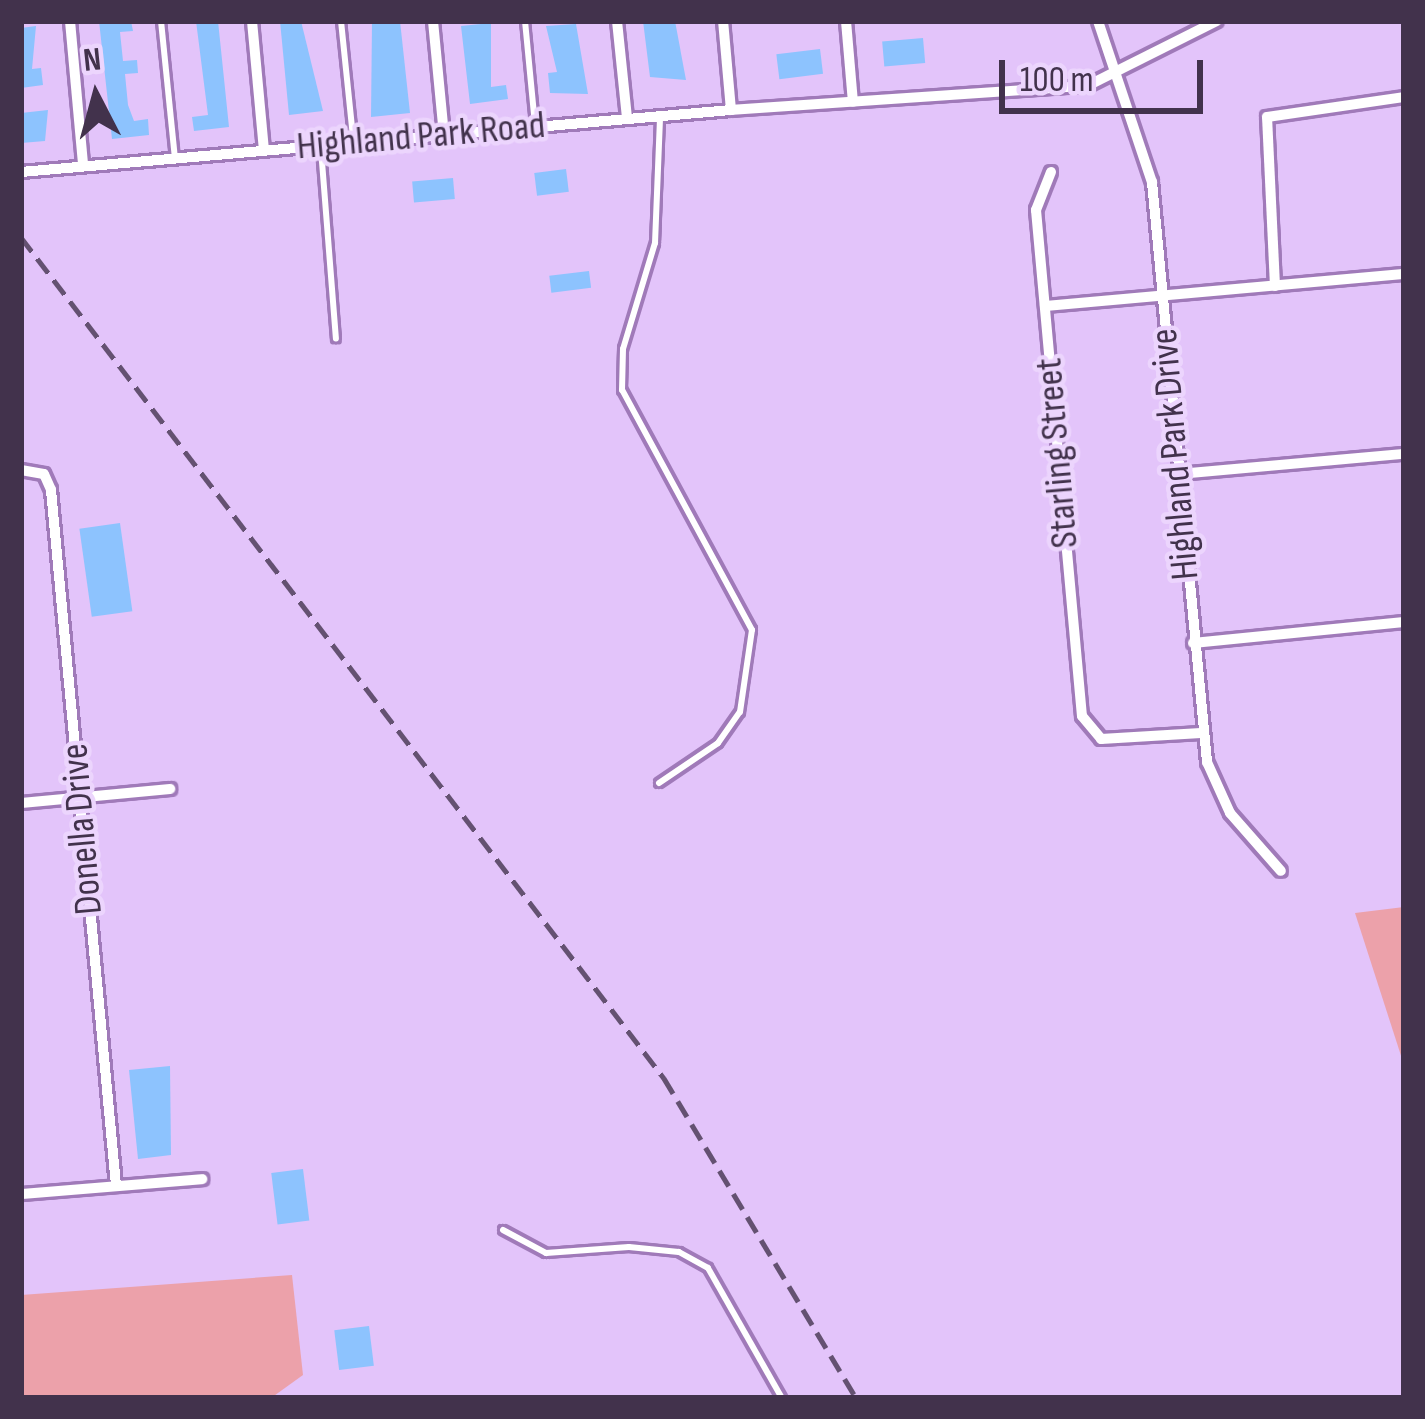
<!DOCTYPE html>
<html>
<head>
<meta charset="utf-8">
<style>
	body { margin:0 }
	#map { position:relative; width:1425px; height:1419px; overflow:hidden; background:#e3c4fa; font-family:"Sofia Sans Condensed",sans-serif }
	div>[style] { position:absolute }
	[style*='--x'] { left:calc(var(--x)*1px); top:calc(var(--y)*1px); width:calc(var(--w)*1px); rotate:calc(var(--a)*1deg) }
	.green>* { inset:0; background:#eca1aa }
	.building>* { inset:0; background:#8dc3fe; transform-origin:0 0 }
	.roads { filter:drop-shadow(3px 0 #a07ab9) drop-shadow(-3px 0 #a07ab9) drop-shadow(0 3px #a07ab9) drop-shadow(0 -3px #a07ab9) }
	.lane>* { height:6px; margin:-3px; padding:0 3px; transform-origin:3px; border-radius:3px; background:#fff }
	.street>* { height:10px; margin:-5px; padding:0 5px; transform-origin:5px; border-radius:5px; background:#fff }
	.rail>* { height:4.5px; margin-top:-2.25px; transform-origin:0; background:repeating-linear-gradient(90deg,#645171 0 18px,transparent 0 27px) }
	span { translate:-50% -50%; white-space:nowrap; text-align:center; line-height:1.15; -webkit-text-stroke:9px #ecd5fd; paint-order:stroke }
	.street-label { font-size:39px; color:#42324c }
	.frame { position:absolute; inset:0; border:24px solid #42324c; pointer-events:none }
	.north { position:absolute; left:36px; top:36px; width:120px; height:120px; -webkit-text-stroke:9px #ecd5fd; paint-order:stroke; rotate:354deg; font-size:33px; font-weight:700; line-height:48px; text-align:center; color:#42324c }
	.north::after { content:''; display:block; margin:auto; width:42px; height:54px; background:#42324c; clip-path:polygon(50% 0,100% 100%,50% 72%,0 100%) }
	.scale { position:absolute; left:999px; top:60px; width:204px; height:54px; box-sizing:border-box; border:6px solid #42324c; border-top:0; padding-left:15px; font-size:36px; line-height:42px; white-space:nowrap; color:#42324c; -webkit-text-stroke:9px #ecd5fd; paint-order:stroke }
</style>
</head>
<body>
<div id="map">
	<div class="green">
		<i style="clip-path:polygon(1404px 907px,1404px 1065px,1355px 913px)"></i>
		<i style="clip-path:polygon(292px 1275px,303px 1375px,271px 1398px,21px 1398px,21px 1295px)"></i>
	</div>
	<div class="building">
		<i style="clip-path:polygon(99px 21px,131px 21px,133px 31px,120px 32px,123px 61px,137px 60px,138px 73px,125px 74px,128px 105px,134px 121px,148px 119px,149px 135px,112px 139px)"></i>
		<i style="clip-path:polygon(196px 21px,218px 21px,229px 127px,194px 131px,192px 117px,208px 115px)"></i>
		<i style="clip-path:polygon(280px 21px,301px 21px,323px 111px,289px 115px)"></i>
		<i style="clip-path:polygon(372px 21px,400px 21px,410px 113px,371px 117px)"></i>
		<i style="clip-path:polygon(643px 21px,675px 21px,686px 80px,650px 77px)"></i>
		<i style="clip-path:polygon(491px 23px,491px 87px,506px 85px,508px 99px,470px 104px,461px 26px)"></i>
		<i style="clip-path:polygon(576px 24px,588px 94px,550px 93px,548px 73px,557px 72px,546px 26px)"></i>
		<i style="clip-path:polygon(36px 26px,32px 69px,41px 68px,43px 85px,21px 88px,21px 28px)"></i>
		<i style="left:923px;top:38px;width:25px;height:41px;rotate:85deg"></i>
		<i style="left:820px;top:49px;width:25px;height:44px;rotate:83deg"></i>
		<i style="clip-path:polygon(48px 110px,45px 141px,21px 143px,21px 113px)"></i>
		<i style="left:566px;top:169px;width:23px;height:32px;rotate:83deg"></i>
		<i style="left:453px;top:178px;width:21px;height:41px;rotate:85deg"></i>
		<i style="left:589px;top:271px;width:17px;height:40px;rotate:83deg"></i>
		<i style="left:120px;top:523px;width:89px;height:41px;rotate:82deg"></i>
		<i style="clip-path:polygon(170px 1066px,171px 1155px,138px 1159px,129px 1070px)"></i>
		<i style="left:303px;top:1169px;width:52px;height:32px;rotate:83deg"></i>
		<i style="left:369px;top:1326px;width:40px;height:35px;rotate:83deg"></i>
	</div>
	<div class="roads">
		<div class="lane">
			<i style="--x:161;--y:21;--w:139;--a:84.2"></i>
			<i style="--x:341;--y:21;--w:118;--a:84.1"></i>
			<i style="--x:525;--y:21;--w:104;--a:84.5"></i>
			<i style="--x:321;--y:149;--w:190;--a:85.5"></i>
			<i style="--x:659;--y:783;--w:71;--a:-34.1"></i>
			<i style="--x:718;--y:743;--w:38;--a:-55"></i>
			<i style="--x:740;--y:712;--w:83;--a:-81.7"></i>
			<i style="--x:752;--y:630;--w:273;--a:-118.4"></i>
			<i style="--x:622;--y:390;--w:41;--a:-88.6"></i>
			<i style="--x:623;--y:349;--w:111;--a:-73.2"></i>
			<i style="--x:655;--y:243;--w:125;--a:-87.7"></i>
			<i style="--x:503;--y:1230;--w:49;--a:28.1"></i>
			<i style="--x:546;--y:1253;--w:83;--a:-4.1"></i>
			<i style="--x:629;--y:1247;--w:50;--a:5.7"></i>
			<i style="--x:679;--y:1252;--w:33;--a:29"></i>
			<i style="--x:708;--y:1268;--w:150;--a:60.4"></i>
		</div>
		<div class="street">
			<i style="--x:70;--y:21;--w:144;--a:84.8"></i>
			<i style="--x:252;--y:21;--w:130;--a:84.7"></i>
			<i style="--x:433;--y:21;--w:115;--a:84.5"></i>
			<i style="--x:617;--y:21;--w:98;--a:84.1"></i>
			<i style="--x:846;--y:21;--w:81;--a:85.1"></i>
			<i style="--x:1098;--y:21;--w:170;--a:71.5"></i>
			<i style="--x:1152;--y:182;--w:583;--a:84.58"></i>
			<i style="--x:1207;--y:762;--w:56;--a:65.7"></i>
			<i style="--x:1230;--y:813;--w:77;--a:48.7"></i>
			<i style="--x:731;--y:110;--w:357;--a:-3.9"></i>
			<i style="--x:1087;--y:86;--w:145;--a:-26.6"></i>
			<i style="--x:21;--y:172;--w:713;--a:-4.99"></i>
			<i style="--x:731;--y:110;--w:89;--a:-95.1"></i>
			<i style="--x:1051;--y:172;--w:41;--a:111.5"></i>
			<i style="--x:1036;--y:210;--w:508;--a:84.81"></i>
			<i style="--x:1082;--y:716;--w:30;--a:50"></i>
			<i style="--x:1101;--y:739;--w:100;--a:-3.4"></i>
			<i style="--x:1275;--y:286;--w:169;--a:-92.7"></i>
			<i style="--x:1267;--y:117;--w:138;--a:-8.3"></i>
			<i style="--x:1045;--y:306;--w:360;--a:-5.1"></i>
			<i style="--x:21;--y:470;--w:23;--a:10"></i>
			<i style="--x:44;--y:474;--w:17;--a:66"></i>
			<i style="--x:51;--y:490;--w:699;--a:84.66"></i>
			<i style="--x:1178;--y:474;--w:227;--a:-5.1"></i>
			<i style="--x:1193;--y:643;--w:212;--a:-5.7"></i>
			<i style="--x:21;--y:803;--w:150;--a:-5.4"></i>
			<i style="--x:21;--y:1194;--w:182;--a:-4.7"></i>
		</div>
	</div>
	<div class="rail">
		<i style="--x:21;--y:237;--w:1059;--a:52.6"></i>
		<i style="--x:664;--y:1078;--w:373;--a:59"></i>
	</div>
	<div class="street-label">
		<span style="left:421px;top:137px;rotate:-5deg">Highland Park Road</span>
		<span style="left:1058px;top:453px;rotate:-95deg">Starling Street</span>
		<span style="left:1176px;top:454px;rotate:-95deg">Highland Park Drive</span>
		<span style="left:83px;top:829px;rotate:-95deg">Donella Drive</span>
	</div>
	<div class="frame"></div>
	<div class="north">N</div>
	<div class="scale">100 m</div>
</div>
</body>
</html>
